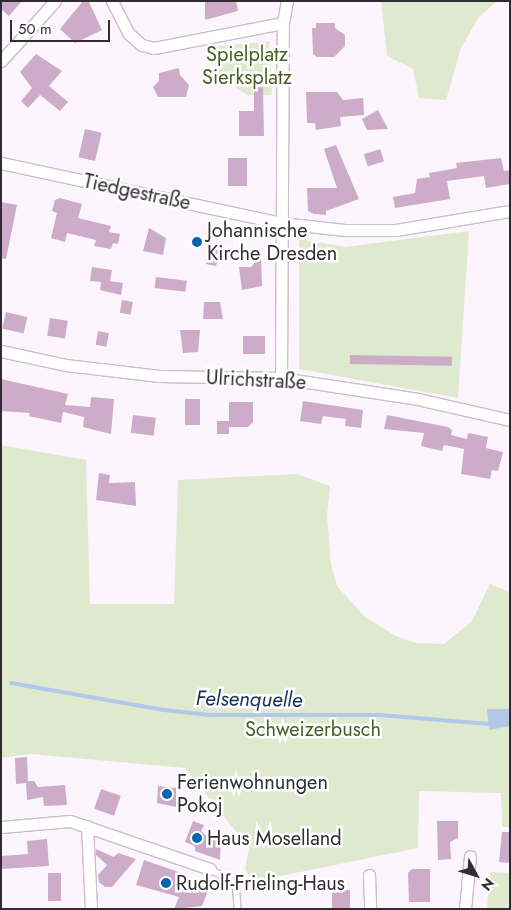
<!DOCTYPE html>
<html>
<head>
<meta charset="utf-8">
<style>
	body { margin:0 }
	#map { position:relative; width:511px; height:910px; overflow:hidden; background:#fdf5fe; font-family:Jost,sans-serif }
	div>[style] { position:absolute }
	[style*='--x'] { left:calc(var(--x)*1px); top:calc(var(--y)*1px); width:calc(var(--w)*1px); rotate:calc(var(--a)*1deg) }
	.green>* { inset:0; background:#dfe9ce }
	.water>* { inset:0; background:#b2c8e9 }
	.stream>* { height:4px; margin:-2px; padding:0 2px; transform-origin:2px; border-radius:2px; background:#b2c8e9 }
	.building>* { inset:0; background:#ccacc8; transform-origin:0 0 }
	.roads { filter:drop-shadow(1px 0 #cbbdcb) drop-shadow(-1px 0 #cbbdcb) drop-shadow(0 1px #cbbdcb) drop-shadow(0 -1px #cbbdcb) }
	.lane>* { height:5.5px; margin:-2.75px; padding:0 2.75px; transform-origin:2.75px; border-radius:2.75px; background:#fff }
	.street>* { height:11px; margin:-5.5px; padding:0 5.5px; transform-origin:5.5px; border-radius:5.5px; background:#fff }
	.dots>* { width:14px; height:14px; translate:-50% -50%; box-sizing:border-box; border:2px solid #fff; border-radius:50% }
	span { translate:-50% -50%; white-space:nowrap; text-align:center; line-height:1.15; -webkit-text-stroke:5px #fff; paint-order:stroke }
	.park-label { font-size:20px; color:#4b5b23 }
	.street-label { font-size:20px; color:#312c31 }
	.poi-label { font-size:20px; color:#312c31 }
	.left { translate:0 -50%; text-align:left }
	.water-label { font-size:21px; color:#15315b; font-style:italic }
	.frame { position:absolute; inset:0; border:2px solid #312c31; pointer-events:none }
	.north { position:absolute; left:451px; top:850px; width:50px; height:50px; -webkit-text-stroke:4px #fff; paint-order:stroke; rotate:129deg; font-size:14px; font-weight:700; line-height:20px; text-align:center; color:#312c31 }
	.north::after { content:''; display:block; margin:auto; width:18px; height:22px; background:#312c31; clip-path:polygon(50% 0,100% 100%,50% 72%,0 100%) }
	.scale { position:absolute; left:10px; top:20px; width:100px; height:22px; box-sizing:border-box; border:2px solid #312c31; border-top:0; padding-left:6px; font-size:15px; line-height:18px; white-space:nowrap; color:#312c31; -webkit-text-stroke:4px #fff; paint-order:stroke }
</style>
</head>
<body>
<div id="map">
	<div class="green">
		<i style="clip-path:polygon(381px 1px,497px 1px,479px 17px,461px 48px,446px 100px,419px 98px,413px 69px,387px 56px)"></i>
		<i style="clip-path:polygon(269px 41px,272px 95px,248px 95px,219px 78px,211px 47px)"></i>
		<i style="clip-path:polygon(469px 231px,458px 398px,299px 369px,299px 239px,345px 247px)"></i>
		<i style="clip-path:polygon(1px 445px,86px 460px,90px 604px,174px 604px,178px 480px,297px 474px,330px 486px,327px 516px,331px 564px,337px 586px,365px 617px,396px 636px,416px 643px,444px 644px,472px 621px,490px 584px,509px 592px,510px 827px,502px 827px,501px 793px,419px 791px,418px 848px,252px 882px,245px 869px,249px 848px,185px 768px,31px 754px,1px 758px)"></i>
		<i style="clip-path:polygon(490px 872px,510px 873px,510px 909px,487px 909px)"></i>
	</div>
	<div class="water">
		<i style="clip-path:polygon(487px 709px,510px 709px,510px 726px,489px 730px)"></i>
	</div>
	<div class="stream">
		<i style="--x:11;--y:683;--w:155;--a:10"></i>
		<i style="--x:164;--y:710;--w:46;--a:6.2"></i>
		<i style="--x:210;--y:715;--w:170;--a:0"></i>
		<i style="--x:380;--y:715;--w:109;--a:4.7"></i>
	</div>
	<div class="building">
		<i style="clip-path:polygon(1px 1px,22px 1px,9px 16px,1px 9px)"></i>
		<i style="clip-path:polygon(83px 1px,89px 2px,102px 30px,75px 43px,60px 29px)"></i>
		<i style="clip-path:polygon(205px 1px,236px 1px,238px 11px,205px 20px)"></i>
		<i style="clip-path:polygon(316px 23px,335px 23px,335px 28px,345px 35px,345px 46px,334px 57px,317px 57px,313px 54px,312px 28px,316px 28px)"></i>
		<i style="clip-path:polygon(36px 54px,62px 71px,49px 86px,68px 102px,60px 111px,40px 95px,28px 108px,21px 101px,32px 88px,20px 72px)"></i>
		<i style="clip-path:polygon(179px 68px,180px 75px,189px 85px,186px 97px,158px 97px,153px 87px,159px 81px,159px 73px)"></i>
		<i style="clip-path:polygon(263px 87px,264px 136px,239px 136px,239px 111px,254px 111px,254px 88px)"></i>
		<i style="clip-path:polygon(306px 92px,337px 92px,343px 100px,363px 98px,364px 115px,340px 117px,341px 126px,316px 130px,315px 123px,307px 123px)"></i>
		<i style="clip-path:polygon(378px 110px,388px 129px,367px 130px,362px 119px)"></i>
		<i style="left:85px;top:129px;width:17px;height:29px;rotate:13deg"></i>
		<i style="clip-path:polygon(336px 145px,359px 199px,326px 211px,326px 215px,314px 214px,308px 211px,307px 188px,337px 188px,324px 149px)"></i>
		<i style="left:380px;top:149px;width:13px;height:17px;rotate:72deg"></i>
		<i style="left:228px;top:158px;width:19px;height:28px"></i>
		<i style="clip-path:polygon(501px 158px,504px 171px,510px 170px,510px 184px,486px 188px,484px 176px,447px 181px,450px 199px,395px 208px,393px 197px,415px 193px,417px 179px,430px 177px,429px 173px,457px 168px,456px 163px)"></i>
		<i style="clip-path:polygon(60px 198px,82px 204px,78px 218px,111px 226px,109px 232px,120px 234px,118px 244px,113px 243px,111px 249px,94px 246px,96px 240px,67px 233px,65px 242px,51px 238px,57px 213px,52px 211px,55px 200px)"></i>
		<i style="clip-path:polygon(1px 202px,17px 205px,6px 259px,1px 258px)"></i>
		<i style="clip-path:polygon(149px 228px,166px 238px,163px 255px,143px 251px)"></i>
		<i style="clip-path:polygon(207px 248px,220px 251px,216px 266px,206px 264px)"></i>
		<i style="clip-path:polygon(261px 255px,262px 286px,242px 290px,239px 267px,251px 267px)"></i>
		<i style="clip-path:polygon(92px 267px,112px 270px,110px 281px,123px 283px,121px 295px,100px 290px,101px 282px,90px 281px)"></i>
		<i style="left:156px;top:277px;width:31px;height:11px;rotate:7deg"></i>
		<i style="left:122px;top:300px;width:11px;height:13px;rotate:10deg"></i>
		<i style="clip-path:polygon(204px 302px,220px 302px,223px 319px,203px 319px)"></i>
		<i style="left:6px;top:312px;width:22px;height:17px;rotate:13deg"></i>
		<i style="left:50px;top:318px;width:18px;height:18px;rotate:9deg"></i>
		<i style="clip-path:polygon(180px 330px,200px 330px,198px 352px,183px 353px)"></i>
		<i style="left:98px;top:331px;width:11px;height:14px;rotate:10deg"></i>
		<i style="left:243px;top:336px;width:22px;height:18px"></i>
		<i style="left:350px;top:355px;width:102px;height:9px;rotate:1deg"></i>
		<i style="clip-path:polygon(1px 379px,68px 394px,65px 405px,90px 407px,91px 397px,114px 399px,111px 434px,83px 427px,84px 417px,63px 412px,61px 423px,29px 416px,30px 413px,1px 411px)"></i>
		<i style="left:185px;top:399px;width:15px;height:26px"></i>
		<i style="clip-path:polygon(303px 401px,363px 410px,361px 428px,345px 426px,346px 419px,323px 416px,321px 424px,300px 421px)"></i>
		<i style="clip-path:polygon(229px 402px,253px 402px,253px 422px,248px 427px,229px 427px,229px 434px,217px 434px,217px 421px,229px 421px)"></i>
		<i style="left:133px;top:415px;width:23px;height:18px;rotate:7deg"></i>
		<i style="clip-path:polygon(387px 415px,448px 427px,452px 430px,451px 435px,467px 439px,468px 433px,488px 437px,486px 448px,503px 452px,498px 471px,492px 470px,490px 479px,461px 474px,464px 449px,444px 445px,442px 451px,421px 446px,424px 433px,384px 429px)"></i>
		<i style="clip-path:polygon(99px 473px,110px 475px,109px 483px,135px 482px,136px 506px,96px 500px)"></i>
		<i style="clip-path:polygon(27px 757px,28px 781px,34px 781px,38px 787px,65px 785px,67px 805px,44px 806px,43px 797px,27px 800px,26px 783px,16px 784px,15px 758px)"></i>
		<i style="clip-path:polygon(158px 786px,176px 788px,176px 807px,157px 803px)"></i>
		<i style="left:101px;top:789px;width:21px;height:21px;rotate:19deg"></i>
		<i style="clip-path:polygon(193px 821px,204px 825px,201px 831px,208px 837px,221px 841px,220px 860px,195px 851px,195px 846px,185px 842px)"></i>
		<i style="clip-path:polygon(437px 821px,458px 821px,458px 838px,450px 842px,451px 859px,438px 860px)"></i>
		<i style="clip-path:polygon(502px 832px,510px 832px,510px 863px,499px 862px)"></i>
		<i style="clip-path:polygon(47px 839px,49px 866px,1px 869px,1px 856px,28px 854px,27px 841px)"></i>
		<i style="clip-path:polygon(96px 849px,114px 857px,118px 853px,136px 859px,112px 887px,105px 887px,99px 882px,98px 875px,107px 865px,96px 855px)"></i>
		<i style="clip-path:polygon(144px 860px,187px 875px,186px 880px,209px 888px,202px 906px,174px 909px,179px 897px,136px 885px)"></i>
		<i style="clip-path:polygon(412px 869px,430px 869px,430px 902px,409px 902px,408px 873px)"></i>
		<i style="left:48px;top:873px;width:13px;height:28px"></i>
		<i style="left:350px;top:890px;width:19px;height:18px;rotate:90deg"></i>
	</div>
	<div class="roads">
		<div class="lane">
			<i style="--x:210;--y:869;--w:30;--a:30"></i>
			<i style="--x:236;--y:884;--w:25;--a:85"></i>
		</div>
		<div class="street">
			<i style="--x:112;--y:1;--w:36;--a:63"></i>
			<i style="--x:128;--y:33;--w:18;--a:41"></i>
			<i style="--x:142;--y:45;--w:12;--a:14"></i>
			<i style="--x:154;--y:48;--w:131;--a:-11"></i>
			<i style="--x:1;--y:61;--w:81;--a:-48"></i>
			<i style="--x:1;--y:163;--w:286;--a:12.1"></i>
			<i style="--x:281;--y:223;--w:64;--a:6.2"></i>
			<i style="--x:345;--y:230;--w:51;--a:0"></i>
			<i style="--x:396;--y:230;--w:116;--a:-9.5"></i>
			<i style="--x:1;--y:351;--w:66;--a:12.2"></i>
			<i style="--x:66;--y:365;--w:94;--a:6.7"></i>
			<i style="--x:159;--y:376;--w:122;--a:0.9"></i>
			<i style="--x:281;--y:378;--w:139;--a:8.7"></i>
			<i style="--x:418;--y:399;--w:94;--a:12.9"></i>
			<i style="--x:281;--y:378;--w:355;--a:-89.7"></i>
			<i style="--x:283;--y:23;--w:22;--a:-80"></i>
			<i style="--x:87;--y:826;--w:83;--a:87.2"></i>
			<i style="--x:1;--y:827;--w:69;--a:-5"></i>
			<i style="--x:70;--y:821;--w:148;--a:18.9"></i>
			<i style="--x:369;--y:875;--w:34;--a:88"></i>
			<i style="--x:465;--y:909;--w:53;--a:-84.6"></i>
		</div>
	</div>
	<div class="dots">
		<i style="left:197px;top:242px;background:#0064b0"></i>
		<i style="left:167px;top:794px;background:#0064b0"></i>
		<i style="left:197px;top:838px;background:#0064b0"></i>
		<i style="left:166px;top:883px;background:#0064b0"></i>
	</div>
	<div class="park-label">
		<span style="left:247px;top:66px">Spielplatz<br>Sierksplatz</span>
		<span style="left:313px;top:729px">Schweizerbusch</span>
	</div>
	<div class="street-label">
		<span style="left:137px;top:192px;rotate:12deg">Tiedgestraße</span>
		<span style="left:256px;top:380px;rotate:3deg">Ulrichstraße</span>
	</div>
	<div class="poi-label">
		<span class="left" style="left:207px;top:242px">Johannische<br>Kirche Dresden</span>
		<span class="left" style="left:177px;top:794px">Ferienwohnungen<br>Pokoj</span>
		<span class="left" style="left:207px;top:838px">Haus Moselland</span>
		<span class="left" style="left:176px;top:883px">Rudolf-Frieling-Haus</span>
	</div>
	<div class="water-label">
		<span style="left:249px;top:699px;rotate:1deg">Felsenquelle</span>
	</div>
	<div class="frame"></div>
	<div class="north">N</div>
	<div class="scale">50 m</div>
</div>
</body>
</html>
